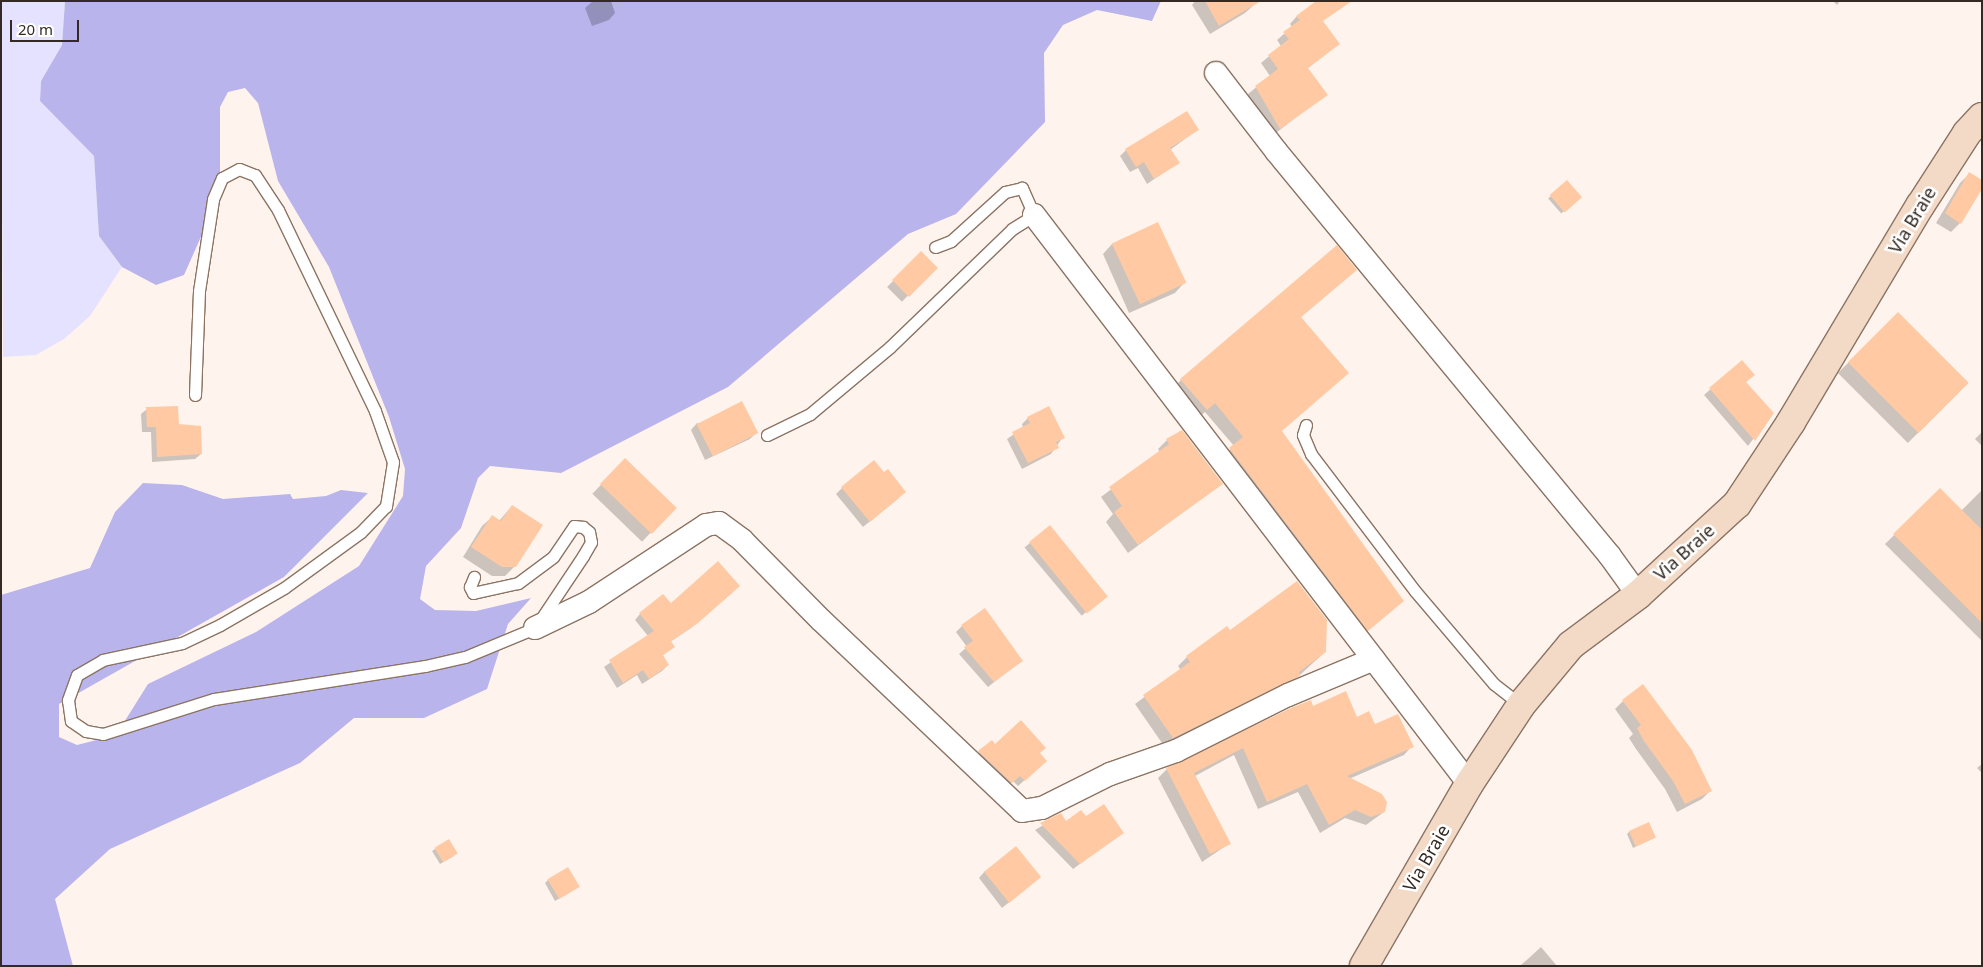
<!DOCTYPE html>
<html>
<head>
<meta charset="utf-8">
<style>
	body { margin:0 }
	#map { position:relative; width:1983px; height:967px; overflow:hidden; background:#fff4ed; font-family:"Noto Sans",sans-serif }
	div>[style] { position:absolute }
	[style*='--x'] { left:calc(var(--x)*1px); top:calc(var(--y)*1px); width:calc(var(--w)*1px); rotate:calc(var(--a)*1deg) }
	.green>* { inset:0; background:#e4e2fe }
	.forest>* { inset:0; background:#bab4ec }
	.shadow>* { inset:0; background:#0003; transform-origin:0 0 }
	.building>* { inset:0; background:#ffcaa3; transform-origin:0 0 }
	.roads { filter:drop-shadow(1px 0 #8b7464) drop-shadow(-1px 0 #8b7464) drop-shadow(0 1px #8b7464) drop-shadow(0 -1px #8b7464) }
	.lane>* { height:11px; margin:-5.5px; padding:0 5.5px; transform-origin:5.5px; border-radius:5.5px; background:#fff }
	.street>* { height:22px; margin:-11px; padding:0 11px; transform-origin:11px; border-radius:11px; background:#fff }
	.secondary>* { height:28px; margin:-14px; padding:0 14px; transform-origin:14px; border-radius:14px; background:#f2dac6 }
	span { translate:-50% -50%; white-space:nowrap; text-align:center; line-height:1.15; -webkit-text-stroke:5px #fff; paint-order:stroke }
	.street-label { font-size:18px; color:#342a23 }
	.frame { position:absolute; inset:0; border:2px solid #342a23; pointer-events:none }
	.scale { position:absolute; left:10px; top:20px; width:69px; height:22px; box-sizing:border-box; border:2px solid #342a23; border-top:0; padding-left:6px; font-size:15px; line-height:18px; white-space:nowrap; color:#342a23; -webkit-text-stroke:4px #fff; paint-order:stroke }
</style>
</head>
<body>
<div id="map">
	<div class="green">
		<i style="clip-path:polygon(1px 1px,65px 1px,62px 45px,41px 81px,40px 101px,94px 156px,99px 236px,122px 267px,90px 316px,64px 339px,36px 355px,3px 357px)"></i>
	</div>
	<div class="forest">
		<i style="clip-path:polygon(65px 1px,1161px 1px,1152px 21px,1097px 10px,1063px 25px,1044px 53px,1045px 122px,956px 214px,908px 234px,728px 387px,561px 473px,490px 466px,478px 478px,461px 528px,426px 566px,420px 599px,435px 610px,476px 611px,531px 598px,508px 624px,487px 689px,424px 718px,354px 718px,300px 763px,110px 849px,55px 899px,73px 966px,1px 966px,1px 595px,90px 568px,115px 512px,143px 483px,182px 485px,223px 499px,290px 494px,293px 499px,326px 496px,341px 490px,368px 493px,284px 577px,59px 704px,59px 737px,77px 745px,116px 735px,148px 684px,256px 632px,359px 566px,403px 496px,405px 469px,389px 417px,329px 267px,278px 181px,258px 103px,245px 88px,228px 92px,220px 107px,220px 194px,184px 275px,156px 285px,122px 267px,99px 236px,94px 156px,40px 101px,41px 81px,62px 45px)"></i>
	</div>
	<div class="shadow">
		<i style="clip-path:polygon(593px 1px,611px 1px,615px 13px,609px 20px,592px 26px,585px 8px)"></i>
		<i style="clip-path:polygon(1195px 1px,1253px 1px,1255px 4px,1245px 13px,1210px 34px,1192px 5px)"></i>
		<i style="clip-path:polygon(1833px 1px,1840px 1px,1837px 5px)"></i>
		<i style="clip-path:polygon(1297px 16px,1338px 44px,1307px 69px,1326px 94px,1272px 136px,1248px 94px,1270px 76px,1261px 63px,1281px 46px,1277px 40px,1292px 27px,1290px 24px)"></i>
		<i style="clip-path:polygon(1197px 130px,1170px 150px,1178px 163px,1147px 184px,1138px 168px,1130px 172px,1120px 156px,1126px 150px)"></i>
		<i style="clip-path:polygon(1969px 174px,1960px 223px,1951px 232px,1936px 223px,1960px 183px)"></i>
		<i style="left:1567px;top:182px;width:20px;height:25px;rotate:49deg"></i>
		<i style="clip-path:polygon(1112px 244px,1184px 283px,1175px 293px,1129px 313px,1103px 254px)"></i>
		<i style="left:921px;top:253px;width:21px;height:48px;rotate:45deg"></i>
		<i style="clip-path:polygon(1356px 270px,1300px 318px,1347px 373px,1281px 431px,1402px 601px,1358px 639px,1220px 458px,1234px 446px,1205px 412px,1197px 419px,1172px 389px,1181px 380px)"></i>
		<i style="left:1898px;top:313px;width:99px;height:85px;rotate:45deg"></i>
		<i style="clip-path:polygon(1741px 362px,1753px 375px,1745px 383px,1772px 413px,1748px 446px,1704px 395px)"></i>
		<i style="clip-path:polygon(147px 409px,178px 425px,201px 454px,195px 459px,152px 462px,151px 432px,142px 432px,141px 414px)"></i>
		<i style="clip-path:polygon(1028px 418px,1063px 437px,1051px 454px,1022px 469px,1007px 439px,1023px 428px,1022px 424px)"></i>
		<i style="clip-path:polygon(697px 423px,756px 433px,750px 439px,705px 460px,691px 430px)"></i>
		<i style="clip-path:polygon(1982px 432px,1982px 446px,1975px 439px)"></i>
		<i style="clip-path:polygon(1167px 440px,1221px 484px,1128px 553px,1106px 522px,1113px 514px,1101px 497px,1160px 452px,1158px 449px)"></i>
		<i style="left:625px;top:460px;width:69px;height:47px;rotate:44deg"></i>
		<i style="clip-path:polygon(842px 488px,899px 498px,863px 527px,836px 494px)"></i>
		<i style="clip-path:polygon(1940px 490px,1961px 511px,1982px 490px,1982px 641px,1885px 544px)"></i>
		<i style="clip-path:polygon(512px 506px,515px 566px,505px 576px,492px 576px,463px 557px,482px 526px,492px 517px,499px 521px)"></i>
		<i style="left:1049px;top:527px;width:89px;height:32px;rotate:50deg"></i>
		<i style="clip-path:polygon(733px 592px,691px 628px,670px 642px,674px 647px,662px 656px,668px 665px,662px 671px,642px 684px,637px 675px,617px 688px,604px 667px,648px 636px,635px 620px,640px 614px)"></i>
		<i style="clip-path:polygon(962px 626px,1022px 660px,988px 687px,959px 654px,967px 647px,956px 632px)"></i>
		<i style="clip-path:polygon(1227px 628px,1230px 632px,1325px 652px,1290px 684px,1164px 746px,1135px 704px,1181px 670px,1178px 666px,1187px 657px)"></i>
		<i style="clip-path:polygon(1623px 701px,1710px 791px,1702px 799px,1677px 812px,1665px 789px,1636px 749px,1629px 738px,1633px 734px,1615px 709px)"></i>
		<i style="clip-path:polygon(1313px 707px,1356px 718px,1412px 746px,1404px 755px,1349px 779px,1384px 812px,1366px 825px,1345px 818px,1320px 833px,1298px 792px,1258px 809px,1234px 755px,1195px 776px,1230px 843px,1202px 862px,1158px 778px,1167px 769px)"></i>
		<i style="clip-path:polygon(992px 741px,995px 746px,1038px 753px,1039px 767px,1018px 786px,1013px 781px,1005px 788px,973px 758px)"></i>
		<i style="clip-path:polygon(1982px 764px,1982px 773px,1977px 768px)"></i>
		<i style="clip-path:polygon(1060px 815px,1066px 823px,1085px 818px,1122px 833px,1073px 869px,1035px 830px)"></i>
		<i style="clip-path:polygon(1630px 831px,1654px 838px,1633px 848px,1627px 834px)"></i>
		<i style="clip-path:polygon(435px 849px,454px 856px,440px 864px,432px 851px)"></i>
		<i style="clip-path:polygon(985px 871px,1040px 877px,1002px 908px,979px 878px)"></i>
		<i style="clip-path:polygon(548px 880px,575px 889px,555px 901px,545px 883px)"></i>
		<i style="clip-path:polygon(1541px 947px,1557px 966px,1520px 966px)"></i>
	</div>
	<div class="building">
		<i style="clip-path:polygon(1205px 1px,1261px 1px,1219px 26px)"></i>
		<i style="clip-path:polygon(1316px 1px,1352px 1px,1323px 21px,1340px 44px,1308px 68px,1328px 95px,1280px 129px,1255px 86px,1278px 69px,1268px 55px,1289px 39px,1283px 32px,1300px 20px,1296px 16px)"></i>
		<i style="clip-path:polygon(1187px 111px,1199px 130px,1170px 148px,1180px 163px,1154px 179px,1144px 162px,1136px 167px,1125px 149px)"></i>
		<i style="clip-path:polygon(1969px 172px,1982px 180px,1982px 189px,1961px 224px,1945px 213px)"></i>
		<i style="left:1567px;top:180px;width:23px;height:23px;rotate:49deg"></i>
		<i style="left:1158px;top:222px;width:67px;height:51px;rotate:65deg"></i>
		<i style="clip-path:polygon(1337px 245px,1357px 270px,1301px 317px,1349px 373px,1282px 431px,1404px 601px,1368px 631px,1229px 448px,1243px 437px,1215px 403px,1207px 410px,1180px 379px)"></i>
		<i style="left:921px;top:251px;width:24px;height:41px;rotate:45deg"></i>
		<i style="left:1898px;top:312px;width:100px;height:71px;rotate:45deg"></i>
		<i style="clip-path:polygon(1742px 360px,1755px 375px,1746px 382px,1774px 413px,1755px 441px,1709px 388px)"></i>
		<i style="left:742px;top:401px;width:36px;height:51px;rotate:63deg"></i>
		<i style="clip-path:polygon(178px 406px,179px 424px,201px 426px,202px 454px,157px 457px,156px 427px,147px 427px,146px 407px)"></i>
		<i style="clip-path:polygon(1049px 406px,1065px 438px,1056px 442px,1059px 448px,1028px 463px,1012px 432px,1030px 423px,1027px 417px)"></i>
		<i style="clip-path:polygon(1182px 430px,1223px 484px,1138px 545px,1114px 512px,1122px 506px,1109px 487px,1169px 444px,1166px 439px)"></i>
		<i style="left:625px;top:458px;width:72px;height:36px;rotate:44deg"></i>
		<i style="clip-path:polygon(874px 460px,884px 472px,888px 469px,906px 492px,870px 522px,841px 487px)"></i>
		<i style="clip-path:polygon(1940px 488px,1982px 530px,1982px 623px,1893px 534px)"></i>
		<i style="clip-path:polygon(512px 505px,543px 525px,516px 567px,502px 567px,471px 547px,492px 515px,501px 521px)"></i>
		<i style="left:1050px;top:525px;width:92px;height:27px;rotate:51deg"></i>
		<i style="clip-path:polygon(718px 561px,740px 586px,698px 623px,671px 641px,675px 647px,663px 655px,669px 665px,649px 679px,643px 670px,623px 683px,609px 660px,654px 631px,639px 613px,663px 594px,671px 603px)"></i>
		<i style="clip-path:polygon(1297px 581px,1327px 620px,1326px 652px,1299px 672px,1300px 676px,1173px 738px,1143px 695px,1190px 662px,1186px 656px,1227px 626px,1230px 630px)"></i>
		<i style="clip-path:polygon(985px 608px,1023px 661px,994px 682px,964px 647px,973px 641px,961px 625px)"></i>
		<i style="clip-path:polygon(1643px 684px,1692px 750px,1712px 791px,1685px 804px,1673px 781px,1644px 741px,1637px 728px,1641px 725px,1622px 700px)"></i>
		<i style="clip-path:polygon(1346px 691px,1357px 717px,1369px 711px,1375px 724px,1398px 714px,1414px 747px,1347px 776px,1382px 794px,1387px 802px,1385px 812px,1371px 817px,1355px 810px,1329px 825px,1307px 784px,1267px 802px,1243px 748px,1194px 773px,1231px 844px,1210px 854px,1166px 768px,1293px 707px,1311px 700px,1313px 706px)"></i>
		<i style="clip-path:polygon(1021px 720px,1046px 748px,1040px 753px,1047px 761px,1025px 781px,1020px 776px,1012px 783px,978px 751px,992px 740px,995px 744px)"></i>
		<i style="clip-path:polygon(1104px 804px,1124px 833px,1080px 864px,1040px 823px,1061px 813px,1066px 821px,1081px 810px,1086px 816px)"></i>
		<i style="left:1649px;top:822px;width:17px;height:22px;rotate:66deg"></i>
		<i style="left:449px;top:839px;width:17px;height:17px;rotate:59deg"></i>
		<i style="left:1016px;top:846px;width:40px;height:41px;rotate:51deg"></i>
		<i style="left:568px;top:867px;width:23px;height:24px;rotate:59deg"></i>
	</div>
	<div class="roads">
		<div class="lane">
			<i style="--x:195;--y:395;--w:104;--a:-87.8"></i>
			<i style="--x:199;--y:291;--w:93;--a:-81.3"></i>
			<i style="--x:213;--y:199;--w:23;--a:-67"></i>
			<i style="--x:222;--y:178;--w:19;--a:-28"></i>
			<i style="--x:239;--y:169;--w:17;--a:21"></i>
			<i style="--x:255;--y:175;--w:42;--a:56.7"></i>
			<i style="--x:278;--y:210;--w:223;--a:64.2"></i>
			<i style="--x:375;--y:411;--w:54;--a:70.6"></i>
			<i style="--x:393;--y:462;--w:45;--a:99"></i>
			<i style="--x:386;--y:506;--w:36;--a:134"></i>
			<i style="--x:361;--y:532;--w:95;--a:144"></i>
			<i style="--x:284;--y:588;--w:74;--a:150"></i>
			<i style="--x:220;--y:625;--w:42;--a:154.7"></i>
			<i style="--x:182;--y:643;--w:81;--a:167.9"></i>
			<i style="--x:103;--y:660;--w:30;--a:150"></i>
			<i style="--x:77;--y:675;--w:27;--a:110"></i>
			<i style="--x:68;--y:700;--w:21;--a:82"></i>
			<i style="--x:71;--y:721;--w:18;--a:34"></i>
			<i style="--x:86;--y:731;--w:17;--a:10"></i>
			<i style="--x:103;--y:734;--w:116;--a:-17.5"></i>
			<i style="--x:214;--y:699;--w:214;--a:-8.9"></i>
			<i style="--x:425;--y:666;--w:41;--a:-12.7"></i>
			<i style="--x:465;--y:657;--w:76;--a:-22.5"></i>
			<i style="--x:535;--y:628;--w:87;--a:-56.3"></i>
			<i style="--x:583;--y:556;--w:16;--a:-60"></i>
			<i style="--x:591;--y:542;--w:10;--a:-101"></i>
			<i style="--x:589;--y:532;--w:8;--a:-140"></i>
			<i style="--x:583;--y:527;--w:9;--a:-174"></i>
			<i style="--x:574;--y:526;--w:37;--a:124"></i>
			<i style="--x:553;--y:557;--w:44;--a:143.4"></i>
			<i style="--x:518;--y:583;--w:46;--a:167.5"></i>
			<i style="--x:473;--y:593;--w:7;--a:-117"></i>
			<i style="--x:470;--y:587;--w:11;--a:-68"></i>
			<i style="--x:1306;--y:425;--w:10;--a:107"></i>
			<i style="--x:1303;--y:435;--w:21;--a:67"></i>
			<i style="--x:1311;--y:454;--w:172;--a:52.8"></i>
			<i style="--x:1415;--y:591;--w:122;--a:49.7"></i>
			<i style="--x:1494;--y:684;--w:34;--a:38"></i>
			<i style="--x:767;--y:435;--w:48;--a:-26"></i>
			<i style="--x:810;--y:414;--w:104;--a:-39.9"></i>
			<i style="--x:890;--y:347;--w:170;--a:-44"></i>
			<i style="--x:1012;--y:229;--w:26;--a:-32"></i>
			<i style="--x:1034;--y:215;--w:30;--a:-114"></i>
			<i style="--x:1022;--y:188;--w:17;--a:167"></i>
			<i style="--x:1005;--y:192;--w:73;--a:137.8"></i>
			<i style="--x:951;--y:241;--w:17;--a:159"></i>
		</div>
		<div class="street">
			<i style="--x:1216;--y:73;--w:98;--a:52.4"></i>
			<i style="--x:1276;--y:151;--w:525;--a:50.49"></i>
			<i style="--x:1610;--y:556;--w:48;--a:54.3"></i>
			<i style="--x:1034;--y:215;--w:716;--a:52.6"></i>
			<i style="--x:535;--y:628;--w:60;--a:-25.7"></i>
			<i style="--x:589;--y:602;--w:140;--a:-33.3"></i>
			<i style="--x:706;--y:525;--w:13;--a:-9"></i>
			<i style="--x:719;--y:523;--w:29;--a:36"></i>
			<i style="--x:742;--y:540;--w:112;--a:45.4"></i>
			<i style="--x:821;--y:620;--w:277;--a:43.5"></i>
			<i style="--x:1022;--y:811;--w:20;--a:-9"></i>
			<i style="--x:1042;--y:808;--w:76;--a:-26.6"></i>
			<i style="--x:1110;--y:774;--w:70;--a:-19.2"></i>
			<i style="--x:1176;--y:751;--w:125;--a:-26.6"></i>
			<i style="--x:1288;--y:695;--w:93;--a:-22.7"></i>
		</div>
		<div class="secondary">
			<i style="--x:1364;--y:966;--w:210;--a:-60"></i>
			<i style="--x:1469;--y:784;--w:95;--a:-56.6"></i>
			<i style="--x:1521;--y:705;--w:78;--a:-50.2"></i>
			<i style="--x:1571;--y:645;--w:84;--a:-36.7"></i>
			<i style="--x:1638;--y:595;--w:134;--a:-42.6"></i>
			<i style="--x:1737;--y:504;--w:98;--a:-56.6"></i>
			<i style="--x:1791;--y:422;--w:252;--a:-59.2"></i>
			<i style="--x:1920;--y:206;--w:87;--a:-57.2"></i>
			<i style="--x:1967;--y:133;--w:22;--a:-47"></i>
		</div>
	</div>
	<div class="street-label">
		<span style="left:1912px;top:220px;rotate:-59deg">Via Braie</span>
		<span style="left:1684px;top:552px;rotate:-42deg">Via Braie</span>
		<span style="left:1426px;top:858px;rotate:-60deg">Via Braie</span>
	</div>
	<div class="frame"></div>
	<div class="scale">20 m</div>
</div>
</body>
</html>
